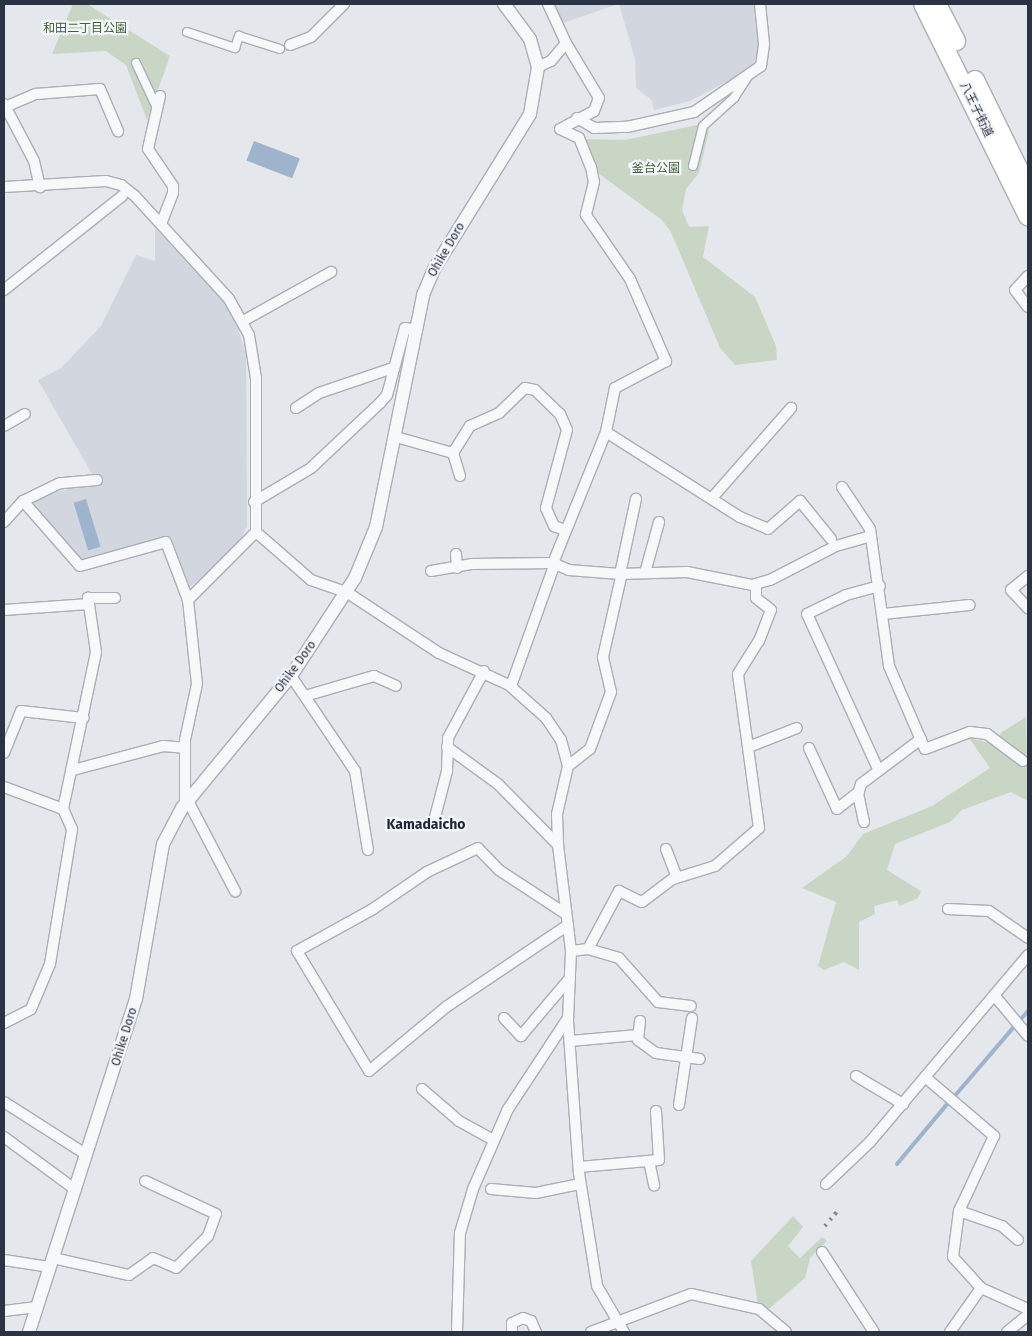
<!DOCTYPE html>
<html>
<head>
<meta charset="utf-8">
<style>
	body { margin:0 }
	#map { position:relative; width:1032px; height:1336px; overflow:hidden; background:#e4e7ec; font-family:"Fira Sans","Noto Sans JP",sans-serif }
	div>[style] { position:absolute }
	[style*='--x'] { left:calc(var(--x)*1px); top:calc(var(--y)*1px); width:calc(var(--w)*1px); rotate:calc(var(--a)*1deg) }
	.built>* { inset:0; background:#d2d6de }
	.green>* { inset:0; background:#c9d6c5 }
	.water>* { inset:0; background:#9fb4cc; transform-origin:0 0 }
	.stream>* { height:4px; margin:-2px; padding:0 2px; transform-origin:2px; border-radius:2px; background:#9fb4cc }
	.roads { filter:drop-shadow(1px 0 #a9aeb7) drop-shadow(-1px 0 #a9aeb7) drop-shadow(0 1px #a9aeb7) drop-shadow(0 -1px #a9aeb7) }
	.pedestrian>* { height:8px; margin:-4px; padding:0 4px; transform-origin:4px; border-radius:4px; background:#f7f8fa }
	.minor>* { height:10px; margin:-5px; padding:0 5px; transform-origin:5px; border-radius:5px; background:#f7f8fa }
	.tertiary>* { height:12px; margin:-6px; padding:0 6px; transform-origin:6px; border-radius:6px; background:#f7f8fa }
	.trunk>* { height:18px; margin:-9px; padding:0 9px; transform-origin:9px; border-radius:9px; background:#fff }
	.rail>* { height:4px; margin-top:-2px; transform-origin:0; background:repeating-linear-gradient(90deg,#7d8696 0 2.5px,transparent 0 7.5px) }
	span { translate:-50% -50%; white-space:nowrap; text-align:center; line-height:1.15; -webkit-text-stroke:4.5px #f4f6f9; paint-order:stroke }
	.park-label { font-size:12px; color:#3f6138 }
	.street-label { font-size:12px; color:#2b3445 }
	.neighbourhood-label { font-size:14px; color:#1d2536; font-weight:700 }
	.frame { position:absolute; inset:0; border:5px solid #2b3445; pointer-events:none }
</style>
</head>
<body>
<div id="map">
	<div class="built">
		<i style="clip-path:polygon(551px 4px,618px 4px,563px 23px)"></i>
		<i style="clip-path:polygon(619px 4px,754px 4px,759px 46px,755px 61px,749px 70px,690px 101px,654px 110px,652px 100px,636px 88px,635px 59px)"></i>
		<i style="clip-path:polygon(155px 228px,232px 311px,246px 354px,247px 525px,237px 549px,190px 587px,171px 537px,82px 562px,31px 504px,47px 494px,93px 484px,92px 474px,38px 380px,60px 369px,101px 326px,136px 255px,155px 261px)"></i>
	</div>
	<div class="green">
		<i style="clip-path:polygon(73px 4px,87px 4px,170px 56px,147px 120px,126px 65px,106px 51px,52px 54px)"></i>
		<i style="clip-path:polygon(702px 124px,709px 131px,699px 173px,686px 189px,682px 210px,689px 227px,709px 226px,703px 257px,755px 297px,776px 346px,777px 360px,735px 365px,720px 348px,671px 232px,662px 220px,598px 173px,584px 139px,625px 140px)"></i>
		<i style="clip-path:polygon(1026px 717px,1028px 801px,1011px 792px,962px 810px,950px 822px,895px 844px,887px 870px,921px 891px,918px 898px,899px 906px,897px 900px,874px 906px,875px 914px,859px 922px,859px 970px,844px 962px,824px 970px,818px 966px,836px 902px,802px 888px,847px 856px,863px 834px,932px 806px,990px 768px,969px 738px,994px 744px,1002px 732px)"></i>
		<i style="clip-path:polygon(793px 1216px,803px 1227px,788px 1246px,800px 1258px,822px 1237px,827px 1241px,810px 1258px,805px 1278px,769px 1309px,758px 1304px,751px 1261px)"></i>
	</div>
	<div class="water">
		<i style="left:254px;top:141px;width:49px;height:21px;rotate:21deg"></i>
		<i style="left:86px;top:499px;width:50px;height:13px;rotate:73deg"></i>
	</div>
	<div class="stream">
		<i style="--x:1021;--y:1019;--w:11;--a:-49"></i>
		<i style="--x:953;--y:1098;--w:92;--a:-49.4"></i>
		<i style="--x:897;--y:1164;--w:80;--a:-50.1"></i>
	</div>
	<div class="roads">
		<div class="pedestrian">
			<i style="--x:187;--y:32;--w:51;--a:18.4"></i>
			<i style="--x:235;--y:48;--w:13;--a:-72"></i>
			<i style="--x:239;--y:36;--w:43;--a:17.6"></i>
			<i style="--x:136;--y:63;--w:50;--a:65"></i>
			<i style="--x:693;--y:166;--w:41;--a:-76"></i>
			<i style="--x:703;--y:126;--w:42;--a:-42.1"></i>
			<i style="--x:734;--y:98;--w:24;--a:-57"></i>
		</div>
		<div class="minor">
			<i style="--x:566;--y:43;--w:64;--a:59"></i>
			<i style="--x:599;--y:98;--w:14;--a:111"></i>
			<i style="--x:594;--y:111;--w:38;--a:152"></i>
			<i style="--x:560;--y:129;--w:21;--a:25"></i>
			<i style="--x:579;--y:138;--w:31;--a:68"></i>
			<i style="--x:591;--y:167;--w:15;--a:79"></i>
			<i style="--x:594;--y:182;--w:34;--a:104"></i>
			<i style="--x:586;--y:215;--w:78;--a:55.5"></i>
			<i style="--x:630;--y:279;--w:90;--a:66.3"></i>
			<i style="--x:666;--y:361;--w:58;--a:152.1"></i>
			<i style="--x:615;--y:388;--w:45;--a:101.6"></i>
			<i style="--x:290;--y:45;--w:22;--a:-21"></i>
			<i style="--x:311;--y:37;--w:47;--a:-45"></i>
			<i style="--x:538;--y:67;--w:14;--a:-25"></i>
			<i style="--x:551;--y:61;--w:23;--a:-50"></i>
			<i style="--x:566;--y:43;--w:43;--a:-114.8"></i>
			<i style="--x:160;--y:96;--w:54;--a:102.8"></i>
			<i style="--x:148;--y:149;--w:45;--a:56"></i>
			<i style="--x:173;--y:186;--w:7;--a:90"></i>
			<i style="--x:173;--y:193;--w:33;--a:111"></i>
			<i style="--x:4;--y:104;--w:64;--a:62.2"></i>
			<i style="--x:34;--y:161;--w:27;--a:77"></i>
			<i style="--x:5;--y:107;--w:34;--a:-23"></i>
			<i style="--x:36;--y:94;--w:64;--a:-4.5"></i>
			<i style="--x:100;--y:89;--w:46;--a:66.8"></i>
			<i style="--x:577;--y:118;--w:20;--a:30"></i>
			<i style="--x:594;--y:128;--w:33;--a:-2"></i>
			<i style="--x:627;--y:127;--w:69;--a:-12.6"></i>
			<i style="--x:694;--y:112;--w:81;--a:-34.5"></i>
			<i style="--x:761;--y:66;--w:22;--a:-82"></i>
			<i style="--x:764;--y:44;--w:40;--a:-95.7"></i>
			<i style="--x:4;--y:187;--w:102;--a:-3.4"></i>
			<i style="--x:106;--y:181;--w:16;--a:15"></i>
			<i style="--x:121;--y:185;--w:18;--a:38"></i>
			<i style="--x:135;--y:196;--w:139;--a:47.6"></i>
			<i style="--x:229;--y:299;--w:41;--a:60.9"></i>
			<i style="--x:249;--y:335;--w:44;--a:80.8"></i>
			<i style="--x:256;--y:378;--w:154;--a:90"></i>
			<i style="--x:256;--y:532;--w:73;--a:41.1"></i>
			<i style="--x:311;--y:580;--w:39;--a:19"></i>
			<i style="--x:348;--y:593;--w:109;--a:33.4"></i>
			<i style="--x:439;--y:653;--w:77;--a:24.6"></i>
			<i style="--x:509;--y:685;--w:50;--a:41.7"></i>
			<i style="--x:546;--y:718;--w:27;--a:56"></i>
			<i style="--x:561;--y:740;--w:27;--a:75"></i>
			<i style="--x:568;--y:766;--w:49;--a:102.9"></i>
			<i style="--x:557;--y:814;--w:31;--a:88"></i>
			<i style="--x:558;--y:845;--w:107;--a:83"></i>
			<i style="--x:571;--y:951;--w:70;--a:92.5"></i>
			<i style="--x:568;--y:1021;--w:152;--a:85.9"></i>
			<i style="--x:579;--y:1173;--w:114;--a:80.9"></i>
			<i style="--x:597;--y:1286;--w:53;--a:59.6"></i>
			<i style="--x:1028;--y:276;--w:19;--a:133"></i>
			<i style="--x:1015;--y:290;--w:21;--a:53"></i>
			<i style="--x:4;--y:290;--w:151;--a:-38.5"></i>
			<i style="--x:243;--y:321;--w:101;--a:-29.1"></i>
			<i style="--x:296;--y:408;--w:27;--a:-33"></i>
			<i style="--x:319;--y:393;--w:78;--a:-18.7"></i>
			<i style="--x:4;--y:426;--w:24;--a:-30"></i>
			<i style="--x:396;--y:437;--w:59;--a:15.7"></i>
			<i style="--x:453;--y:453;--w:32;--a:-58"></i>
			<i style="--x:470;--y:426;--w:32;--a:-24"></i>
			<i style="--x:499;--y:413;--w:36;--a:-44"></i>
			<i style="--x:525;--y:388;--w:10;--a:11"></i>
			<i style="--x:535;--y:390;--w:35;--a:44"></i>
			<i style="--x:560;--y:414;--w:17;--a:66"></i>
			<i style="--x:567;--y:430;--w:81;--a:105.1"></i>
			<i style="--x:546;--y:508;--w:20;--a:66"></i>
			<i style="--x:554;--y:526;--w:12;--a:20"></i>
			<i style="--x:453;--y:453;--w:24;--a:73"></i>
			<i style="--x:97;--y:480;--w:37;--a:175"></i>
			<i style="--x:60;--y:483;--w:41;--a:154.1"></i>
			<i style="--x:23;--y:501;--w:86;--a:48.8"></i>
			<i style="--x:80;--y:566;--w:89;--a:-15.6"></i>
			<i style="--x:166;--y:542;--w:62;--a:69.2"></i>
			<i style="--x:188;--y:600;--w:84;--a:83.9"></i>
			<i style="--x:197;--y:684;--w:57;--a:102.1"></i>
			<i style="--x:185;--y:740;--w:66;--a:90"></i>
			<i style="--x:842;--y:487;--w:50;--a:56.3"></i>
			<i style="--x:870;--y:529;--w:138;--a:82.1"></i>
			<i style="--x:889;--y:666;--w:90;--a:66.6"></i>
			<i style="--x:925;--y:749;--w:48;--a:-20.7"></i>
			<i style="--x:970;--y:732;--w:17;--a:7"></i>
			<i style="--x:987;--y:734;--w:45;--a:36.9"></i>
			<i style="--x:712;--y:498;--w:120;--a:-48.7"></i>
			<i style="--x:254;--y:502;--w:66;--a:-30.8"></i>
			<i style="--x:311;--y:468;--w:95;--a:-43.3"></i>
			<i style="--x:380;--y:403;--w:11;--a:-49"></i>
			<i style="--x:387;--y:395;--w:69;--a:-75"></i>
			<i style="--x:405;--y:328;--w:12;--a:9"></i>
			<i style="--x:4;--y:522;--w:28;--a:-48"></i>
			<i style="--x:456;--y:554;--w:14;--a:86"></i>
			<i style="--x:553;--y:563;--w:141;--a:-68"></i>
			<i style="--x:606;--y:432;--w:159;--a:32.4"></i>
			<i style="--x:740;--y:517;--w:30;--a:23"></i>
			<i style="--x:768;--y:529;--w:43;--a:-41.2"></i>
			<i style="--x:800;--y:501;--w:49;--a:50.8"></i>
			<i style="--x:431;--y:571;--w:42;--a:-9.7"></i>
			<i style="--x:472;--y:564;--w:81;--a:-0.7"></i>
			<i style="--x:553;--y:563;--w:17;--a:24"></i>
			<i style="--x:569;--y:570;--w:51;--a:4.5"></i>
			<i style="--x:620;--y:574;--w:67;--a:-1.7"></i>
			<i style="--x:687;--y:572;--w:66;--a:11.3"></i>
			<i style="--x:752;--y:585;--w:19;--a:-16"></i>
			<i style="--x:770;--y:580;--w:74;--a:-27.3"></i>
			<i style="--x:836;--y:546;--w:35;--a:-16"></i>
			<i style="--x:645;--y:573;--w:53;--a:-74.6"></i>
			<i style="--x:620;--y:574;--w:77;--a:-78"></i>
			<i style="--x:1028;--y:576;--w:22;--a:141"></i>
			<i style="--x:1011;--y:590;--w:25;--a:47"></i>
			<i style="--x:188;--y:600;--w:96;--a:-45"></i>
			<i style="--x:4;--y:610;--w:85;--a:-4"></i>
			<i style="--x:883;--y:614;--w:87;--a:-5.9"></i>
			<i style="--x:291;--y:676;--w:115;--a:56"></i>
			<i style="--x:355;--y:771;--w:80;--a:80.7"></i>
			<i style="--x:511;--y:686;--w:131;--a:-70.3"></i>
			<i style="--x:305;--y:696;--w:72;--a:-16.2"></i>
			<i style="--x:374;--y:676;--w:24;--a:24"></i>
			<i style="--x:751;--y:746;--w:49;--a:-21.4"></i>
			<i style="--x:447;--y:747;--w:63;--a:36"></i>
			<i style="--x:498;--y:784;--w:86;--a:45.5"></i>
			<i style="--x:809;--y:748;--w:67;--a:65.3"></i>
			<i style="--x:837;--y:809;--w:28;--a:-38"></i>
			<i style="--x:4;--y:753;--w:45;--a:-68"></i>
			<i style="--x:21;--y:711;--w:63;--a:6.3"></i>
			<i style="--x:568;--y:766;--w:28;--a:-38"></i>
			<i style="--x:590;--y:749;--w:61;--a:-69.8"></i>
			<i style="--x:611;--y:692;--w:36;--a:-103"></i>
			<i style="--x:603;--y:657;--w:86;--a:-77.3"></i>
			<i style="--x:878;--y:769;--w:170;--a:-114.6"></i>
			<i style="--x:807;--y:614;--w:43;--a:-26"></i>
			<i style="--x:846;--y:595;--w:35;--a:-15"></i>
			<i style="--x:73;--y:770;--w:93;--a:-14.9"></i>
			<i style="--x:163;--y:746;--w:21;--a:5"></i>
			<i style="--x:4;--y:787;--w:63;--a:20.4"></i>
			<i style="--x:188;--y:801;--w:102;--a:62.4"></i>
			<i style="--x:434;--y:821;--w:52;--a:-75.4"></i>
			<i style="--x:447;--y:771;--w:33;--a:-88"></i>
			<i style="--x:448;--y:738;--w:76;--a:-61.8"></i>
			<i style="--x:864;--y:822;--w:29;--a:-102"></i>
			<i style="--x:858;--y:794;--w:10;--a:-73"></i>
			<i style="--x:861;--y:784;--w:75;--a:-36.9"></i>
			<i style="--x:666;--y:849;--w:30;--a:69"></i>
			<i style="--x:948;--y:909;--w:41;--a:2.8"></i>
			<i style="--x:989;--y:911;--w:47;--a:34.7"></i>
			<i style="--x:566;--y:914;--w:80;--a:-146.7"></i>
			<i style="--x:499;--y:870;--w:30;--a:-134"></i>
			<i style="--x:478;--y:848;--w:56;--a:154.8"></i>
			<i style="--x:427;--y:872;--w:65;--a:145.6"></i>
			<i style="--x:373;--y:909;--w:87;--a:151.1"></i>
			<i style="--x:297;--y:951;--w:140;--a:59"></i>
			<i style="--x:369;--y:1071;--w:100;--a:-39.7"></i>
			<i style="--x:446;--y:1007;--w:147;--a:-33.9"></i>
			<i style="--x:588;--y:949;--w:32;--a:16"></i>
			<i style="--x:619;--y:958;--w:59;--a:48.4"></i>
			<i style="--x:658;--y:1002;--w:33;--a:7"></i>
			<i style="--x:571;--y:951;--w:17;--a:-7"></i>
			<i style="--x:588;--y:949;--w:66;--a:-61.9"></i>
			<i style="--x:619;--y:891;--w:25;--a:26"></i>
			<i style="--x:642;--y:902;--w:39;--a:-37"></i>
			<i style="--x:673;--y:879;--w:44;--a:-17.2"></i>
			<i style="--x:715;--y:866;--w:58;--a:-40.8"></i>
			<i style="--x:759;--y:828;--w:155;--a:-97.8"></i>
			<i style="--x:738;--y:674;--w:39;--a:-58"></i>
			<i style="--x:759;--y:641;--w:33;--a:-69"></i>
			<i style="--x:771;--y:610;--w:19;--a:-141"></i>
			<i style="--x:756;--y:598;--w:14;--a:-90"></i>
			<i style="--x:994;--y:995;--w:53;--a:50.3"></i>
			<i style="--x:504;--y:1018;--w:25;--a:47"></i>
			<i style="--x:521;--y:1036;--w:76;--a:-49.8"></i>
			<i style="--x:640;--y:1021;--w:19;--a:96"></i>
			<i style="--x:638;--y:1040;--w:22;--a:36"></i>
			<i style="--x:656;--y:1053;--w:44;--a:7.8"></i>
			<i style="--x:4;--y:1023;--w:30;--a:-27"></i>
			<i style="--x:31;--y:1009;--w:49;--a:-67.1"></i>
			<i style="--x:50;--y:964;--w:137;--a:-80.7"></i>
			<i style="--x:72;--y:829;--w:22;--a:-114"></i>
			<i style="--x:63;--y:809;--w:160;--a:-78.1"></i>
			<i style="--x:96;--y:652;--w:55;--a:-98.4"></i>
			<i style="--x:88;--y:598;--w:27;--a:0"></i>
			<i style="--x:570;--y:1041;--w:68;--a:-5"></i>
			<i style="--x:856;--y:1076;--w:55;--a:30.8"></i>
			<i style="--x:925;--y:1077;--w:91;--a:40.5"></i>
			<i style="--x:994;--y:1136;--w:83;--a:115"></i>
			<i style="--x:959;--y:1211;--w:46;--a:97.4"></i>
			<i style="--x:953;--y:1257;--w:42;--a:47.9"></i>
			<i style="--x:981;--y:1288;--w:51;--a:24.1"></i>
			<i style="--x:422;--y:1089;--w:49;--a:40.9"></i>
			<i style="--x:459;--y:1121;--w:38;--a:29"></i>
			<i style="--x:4;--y:1102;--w:98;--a:32.6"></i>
			<i style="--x:679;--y:1105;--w:88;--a:-81.5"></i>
			<i style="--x:4;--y:1137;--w:89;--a:36.4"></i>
			<i style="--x:649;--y:1161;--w:25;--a:78"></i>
			<i style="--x:579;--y:1167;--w:80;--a:-5"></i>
			<i style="--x:659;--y:1160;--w:49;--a:-93.5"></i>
			<i style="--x:826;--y:1184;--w:61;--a:-43.7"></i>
			<i style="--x:870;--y:1142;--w:245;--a:-49.8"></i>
			<i style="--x:491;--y:1189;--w:45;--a:5.1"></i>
			<i style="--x:536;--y:1193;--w:45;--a:-11.6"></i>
			<i style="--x:959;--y:1211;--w:46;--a:19.2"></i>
			<i style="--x:1002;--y:1226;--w:21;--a:41"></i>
			<i style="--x:822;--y:1252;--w:95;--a:57"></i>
			<i style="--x:53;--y:1258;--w:78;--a:12.6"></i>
			<i style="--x:129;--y:1275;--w:29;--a:-35"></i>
			<i style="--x:153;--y:1258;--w:25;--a:23"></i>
			<i style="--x:176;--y:1268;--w:45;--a:-45"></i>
			<i style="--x:208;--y:1236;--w:23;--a:-70"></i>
			<i style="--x:216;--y:1214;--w:78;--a:-155.1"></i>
			<i style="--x:4;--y:1260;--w:47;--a:8.7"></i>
			<i style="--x:4;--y:1311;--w:33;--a:-7"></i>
			<i style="--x:457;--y:1332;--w:99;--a:-88.3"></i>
			<i style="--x:460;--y:1233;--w:46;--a:-73.5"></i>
			<i style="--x:473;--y:1189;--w:87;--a:-66.4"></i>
			<i style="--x:508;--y:1109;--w:109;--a:-56.6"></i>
			<i style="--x:512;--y:1332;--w:9;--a:-90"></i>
			<i style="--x:512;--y:1323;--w:12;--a:-24"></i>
			<i style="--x:523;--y:1318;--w:9;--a:21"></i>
			<i style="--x:531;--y:1321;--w:12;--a:66"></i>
			<i style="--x:591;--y:1332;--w:107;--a:-20.8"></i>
			<i style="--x:691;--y:1294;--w:70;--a:12.4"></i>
			<i style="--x:759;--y:1309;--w:35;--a:40"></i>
			<i style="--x:950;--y:1332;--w:54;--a:-54.8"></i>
			<i style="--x:1007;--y:1332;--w:27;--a:-39"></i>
		</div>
		<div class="tertiary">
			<i style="--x:29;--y:1332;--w:350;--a:-72.2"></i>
			<i style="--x:136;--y:999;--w:157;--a:-80.1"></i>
			<i style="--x:163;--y:844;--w:41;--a:-62.2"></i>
			<i style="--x:182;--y:808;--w:171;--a:-50.5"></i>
			<i style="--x:291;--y:676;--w:117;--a:-56.9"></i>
			<i style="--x:355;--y:578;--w:55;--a:-67.6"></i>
			<i style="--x:376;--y:527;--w:237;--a:-78.5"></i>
			<i style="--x:423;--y:295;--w:28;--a:-67"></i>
			<i style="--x:434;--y:269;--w:182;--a:-58.2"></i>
			<i style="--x:530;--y:114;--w:48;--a:-80.3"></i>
			<i style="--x:538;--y:67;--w:29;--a:-106"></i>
			<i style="--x:530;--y:39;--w:44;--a:-126.6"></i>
		</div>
		<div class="trunk">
			<i style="--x:923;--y:4;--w:237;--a:63.7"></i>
			<i style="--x:937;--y:4;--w:42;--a:62.8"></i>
			<i style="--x:975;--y:80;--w:120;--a:63.9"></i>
		</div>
	</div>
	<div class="rail">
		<i style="--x:825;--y:1226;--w:23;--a:-50"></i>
	</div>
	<div class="park-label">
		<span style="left:85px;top:29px">和田二丁目公園</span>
		<span style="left:656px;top:169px">釜台公園</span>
	</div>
	<div class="street-label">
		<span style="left:976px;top:110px;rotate:64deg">八王子街道</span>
		<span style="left:447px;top:250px;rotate:-60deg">Ohike Doro</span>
		<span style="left:296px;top:667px;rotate:-54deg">Ohike Doro</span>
		<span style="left:125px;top:1037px;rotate:-73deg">Ohike Doro</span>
	</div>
	<div class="neighbourhood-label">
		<span style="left:426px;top:825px">Kamadaicho</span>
	</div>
	<div class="frame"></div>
</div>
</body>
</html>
